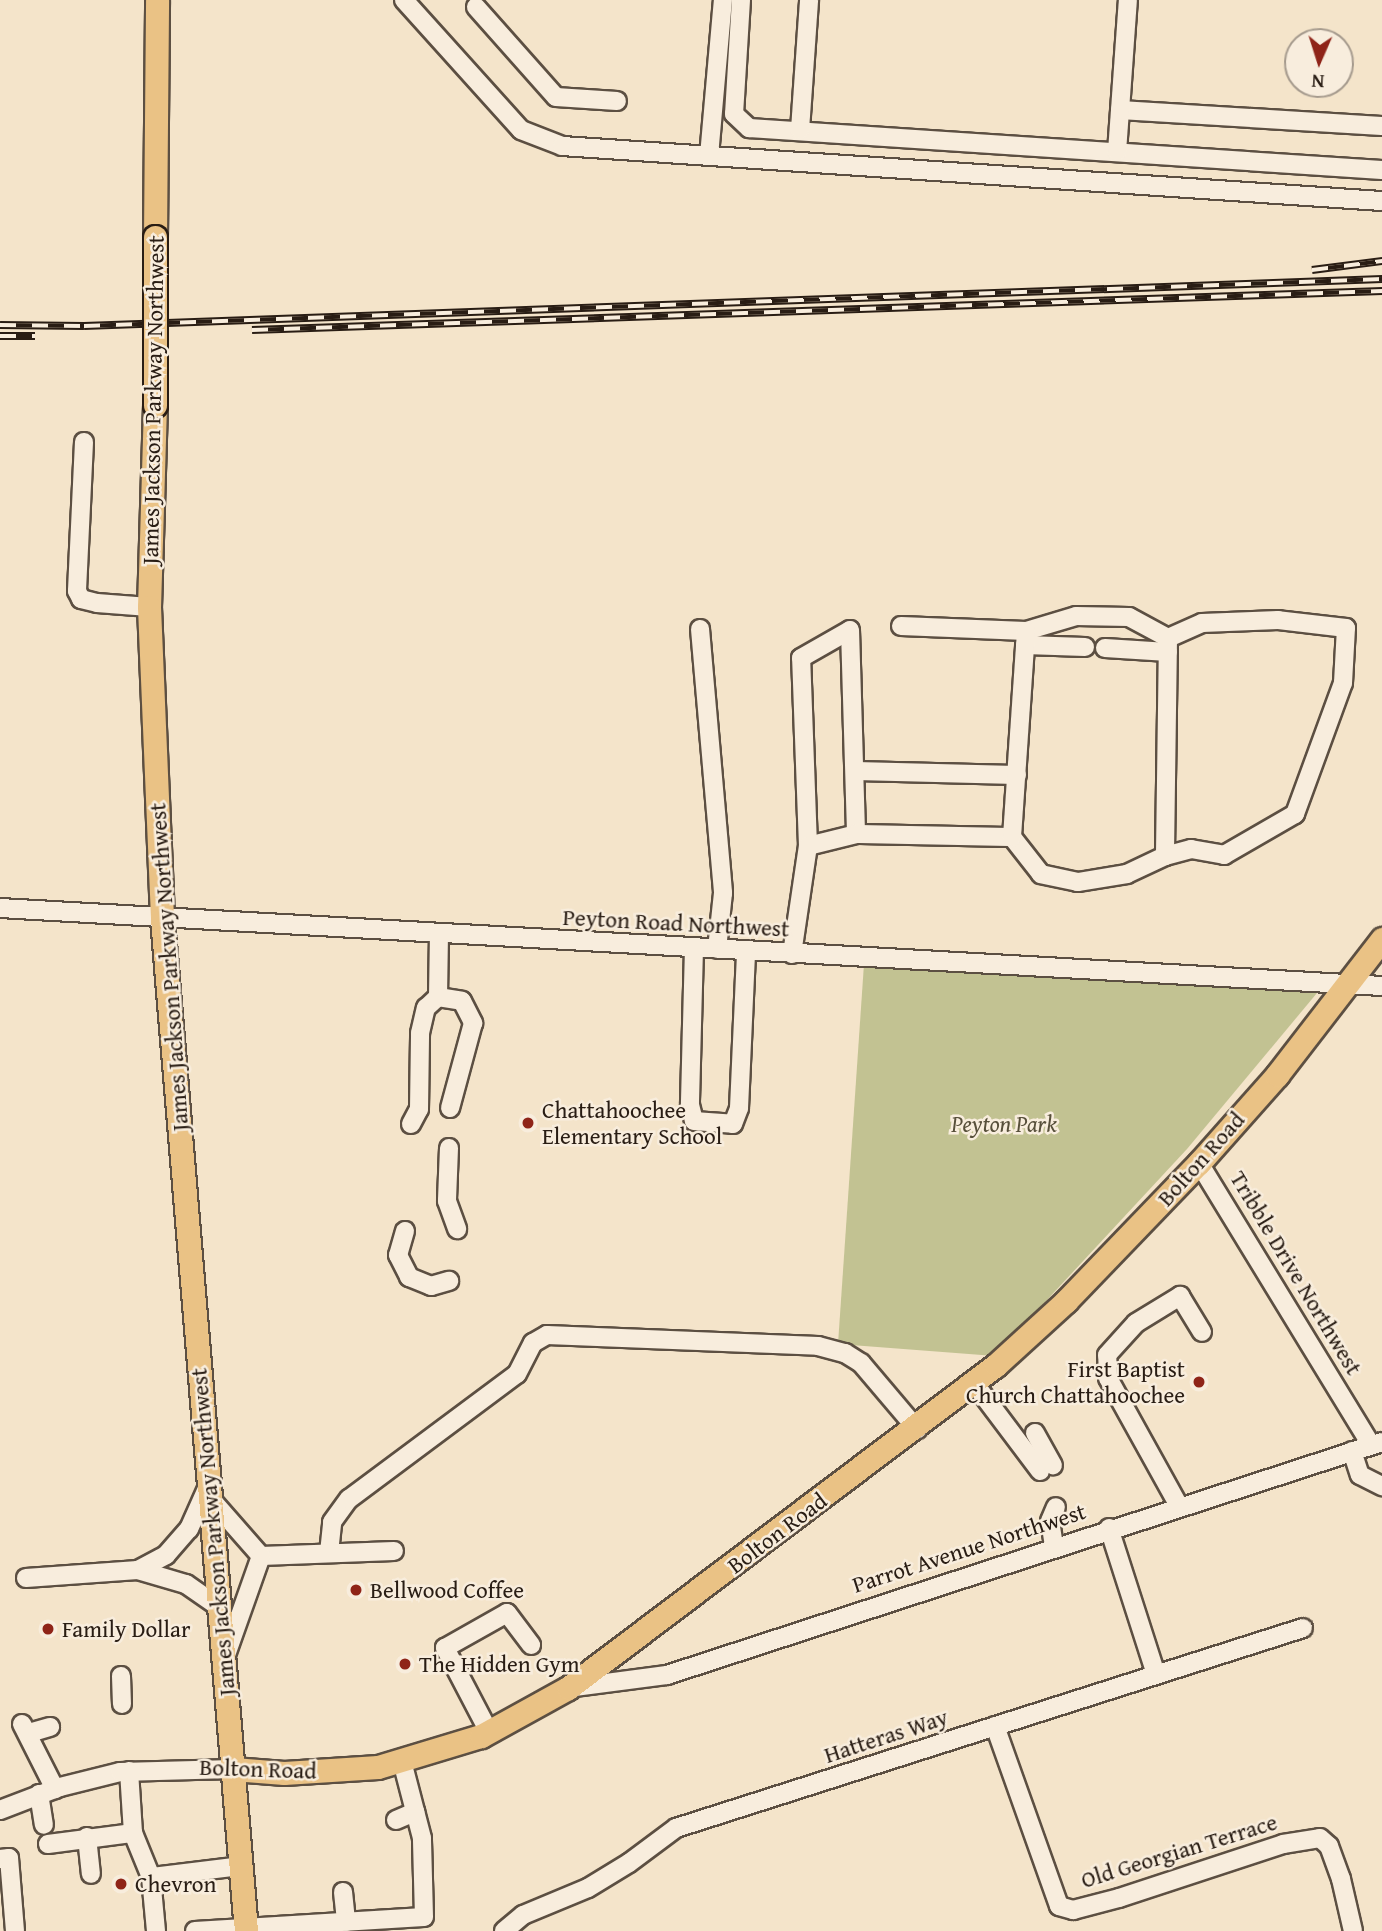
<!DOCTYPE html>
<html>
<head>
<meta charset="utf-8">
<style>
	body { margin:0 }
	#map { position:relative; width:1382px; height:1931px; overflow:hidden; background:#f4e4ca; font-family:"Gentium Book Plus",serif }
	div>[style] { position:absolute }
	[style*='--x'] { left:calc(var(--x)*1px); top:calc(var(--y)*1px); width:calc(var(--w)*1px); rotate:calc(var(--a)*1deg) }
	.green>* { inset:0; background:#c2c292 }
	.roads { filter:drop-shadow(2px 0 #5c4f42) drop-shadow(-2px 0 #5c4f42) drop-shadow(0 2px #5c4f42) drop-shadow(0 -2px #5c4f42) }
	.minor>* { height:18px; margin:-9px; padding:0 9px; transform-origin:9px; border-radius:9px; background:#f8eddd }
	.major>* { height:23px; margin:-11.5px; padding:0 11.5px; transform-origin:11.5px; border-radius:11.5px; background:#eac285 }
	.rail>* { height:8px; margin-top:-4px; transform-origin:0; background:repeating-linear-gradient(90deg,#f8eddd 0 16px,#291d14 0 32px); box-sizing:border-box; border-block:2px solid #291d14 }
	.bridges { filter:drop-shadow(2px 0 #291d14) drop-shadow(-2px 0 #291d14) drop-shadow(0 2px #291d14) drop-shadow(0 -2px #291d14) }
	.major-bridge>* { height:23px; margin:-11.5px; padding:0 11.5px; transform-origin:11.5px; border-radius:11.5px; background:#eac285 }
	.dots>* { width:19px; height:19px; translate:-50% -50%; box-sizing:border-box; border:4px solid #f8eddd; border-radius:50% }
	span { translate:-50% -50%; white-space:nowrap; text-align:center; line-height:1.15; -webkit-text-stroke:5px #f8eddd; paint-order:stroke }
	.street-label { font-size:23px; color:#291d14 }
	.poi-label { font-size:23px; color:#291d14 }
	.left { translate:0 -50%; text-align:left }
	.right { translate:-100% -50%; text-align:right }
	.park-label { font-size:23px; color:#574f3a; font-style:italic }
	.north { position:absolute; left:1284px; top:28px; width:70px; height:70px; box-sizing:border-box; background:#f8eddd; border:2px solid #a59a8d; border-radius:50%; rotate:183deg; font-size:19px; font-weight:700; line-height:28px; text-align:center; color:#291d14 }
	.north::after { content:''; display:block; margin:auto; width:24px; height:32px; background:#8f2418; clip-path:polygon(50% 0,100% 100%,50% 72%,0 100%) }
</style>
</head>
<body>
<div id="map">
	<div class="green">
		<i style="clip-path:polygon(864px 964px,1317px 993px,1187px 1149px,995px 1356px,838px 1344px)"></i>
	</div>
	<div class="roads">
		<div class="minor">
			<i style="--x:404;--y:0;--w:175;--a:48"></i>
			<i style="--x:521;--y:130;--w:44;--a:21.3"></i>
			<i style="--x:562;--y:146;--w:822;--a:3.84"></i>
			<i style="--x:741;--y:0;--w:114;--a:93.5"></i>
			<i style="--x:734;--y:114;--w:21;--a:43"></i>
			<i style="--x:749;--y:128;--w:634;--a:3.8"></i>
			<i style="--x:476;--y:7;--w:120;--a:48.4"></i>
			<i style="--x:556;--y:97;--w:61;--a:3.8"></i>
			<i style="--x:1120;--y:110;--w:262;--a:3.5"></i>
			<i style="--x:800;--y:130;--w:130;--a:-86"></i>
			<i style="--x:1117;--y:152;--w:152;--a:-85.9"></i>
			<i style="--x:709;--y:156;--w:157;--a:-84.9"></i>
			<i style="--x:84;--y:442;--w:149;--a:92.7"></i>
			<i style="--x:77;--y:591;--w:9;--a:63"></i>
			<i style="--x:81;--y:599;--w:16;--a:14"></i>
			<i style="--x:97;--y:603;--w:52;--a:4.4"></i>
			<i style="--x:901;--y:626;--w:125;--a:2.3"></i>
			<i style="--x:1026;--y:631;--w:52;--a:-16.7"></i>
			<i style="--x:1076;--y:616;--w:53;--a:1.1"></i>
			<i style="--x:1129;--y:617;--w:44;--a:28.3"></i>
			<i style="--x:1168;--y:638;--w:218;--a:90.8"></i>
			<i style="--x:1165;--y:856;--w:42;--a:154.7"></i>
			<i style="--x:1127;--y:874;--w:50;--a:170.7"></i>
			<i style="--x:1078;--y:882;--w:38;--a:-168"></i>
			<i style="--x:1041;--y:874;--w:47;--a:-128.1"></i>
			<i style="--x:700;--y:629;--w:265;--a:85"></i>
			<i style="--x:723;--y:893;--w:56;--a:96.1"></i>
			<i style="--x:1025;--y:645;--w:60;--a:1.9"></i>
			<i style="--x:1105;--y:648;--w:63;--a:3.6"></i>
			<i style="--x:855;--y:771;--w:162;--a:1.4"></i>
			<i style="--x:808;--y:846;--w:188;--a:-92.1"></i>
			<i style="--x:801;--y:658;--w:56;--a:-29.7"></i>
			<i style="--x:850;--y:630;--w:204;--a:88.3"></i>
			<i style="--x:1165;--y:856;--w:27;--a:-15"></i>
			<i style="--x:1191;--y:849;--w:34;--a:10"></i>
			<i style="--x:1224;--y:855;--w:82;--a:-30"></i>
			<i style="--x:1295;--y:814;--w:140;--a:-69.9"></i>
			<i style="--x:1343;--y:683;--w:55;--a:-86.9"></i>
			<i style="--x:1346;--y:628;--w:68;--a:-173.3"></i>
			<i style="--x:1278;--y:620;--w:76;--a:177.7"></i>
			<i style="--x:1202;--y:623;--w:37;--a:156"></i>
			<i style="--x:0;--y:908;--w:1384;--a:3.23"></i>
			<i style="--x:694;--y:948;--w:157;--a:91.5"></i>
			<i style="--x:690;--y:1105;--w:16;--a:76"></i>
			<i style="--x:694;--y:1121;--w:39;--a:4"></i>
			<i style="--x:733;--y:1124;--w:17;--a:-69"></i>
			<i style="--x:739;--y:1108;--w:157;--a:-87.4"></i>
			<i style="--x:792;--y:954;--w:109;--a:-81.6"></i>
			<i style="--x:808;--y:846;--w:49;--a:-14"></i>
			<i style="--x:856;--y:834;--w:156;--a:1.1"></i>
			<i style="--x:1012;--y:837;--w:206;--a:-86.1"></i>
			<i style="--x:438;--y:997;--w:63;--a:-89.1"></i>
			<i style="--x:411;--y:1124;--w:17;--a:-62"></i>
			<i style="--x:419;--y:1109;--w:76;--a:-89.2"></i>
			<i style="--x:420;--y:1033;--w:26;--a:-77"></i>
			<i style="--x:426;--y:1008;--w:16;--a:-43"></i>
			<i style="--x:438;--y:997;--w:24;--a:9"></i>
			<i style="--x:462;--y:1001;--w:25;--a:63"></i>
			<i style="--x:473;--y:1023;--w:88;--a:105.1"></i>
			<i style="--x:449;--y:1148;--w:53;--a:92.2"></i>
			<i style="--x:447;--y:1201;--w:30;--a:70"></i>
			<i style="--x:1199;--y:1163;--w:330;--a:58.6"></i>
			<i style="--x:405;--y:1231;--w:25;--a:106"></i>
			<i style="--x:398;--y:1255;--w:25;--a:63"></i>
			<i style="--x:409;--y:1277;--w:24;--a:22"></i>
			<i style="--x:431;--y:1286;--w:19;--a:-16"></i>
			<i style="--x:974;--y:1383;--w:110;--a:53.1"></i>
			<i style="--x:1035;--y:1433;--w:37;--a:61"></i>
			<i style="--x:1352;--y:1451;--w:25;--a:72"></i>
			<i style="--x:1360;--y:1475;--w:25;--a:27"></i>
			<i style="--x:210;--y:1498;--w:77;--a:48.7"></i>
			<i style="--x:1179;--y:1506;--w:146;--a:-119"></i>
			<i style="--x:1108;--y:1378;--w:23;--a:-92"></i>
			<i style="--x:1107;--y:1355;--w:43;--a:-47.8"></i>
			<i style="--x:1136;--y:1323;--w:52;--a:-31.5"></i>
			<i style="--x:1180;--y:1296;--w:42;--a:58.6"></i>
			<i style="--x:1109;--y:1528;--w:153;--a:72.2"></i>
			<i style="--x:1054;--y:1546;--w:25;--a:-99"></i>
			<i style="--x:1050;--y:1521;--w:15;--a:-67"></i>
			<i style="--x:329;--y:1553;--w:31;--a:-84"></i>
			<i style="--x:332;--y:1522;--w:29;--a:-54"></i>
			<i style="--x:349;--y:1499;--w:209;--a:-36.7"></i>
			<i style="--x:517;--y:1374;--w:35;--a:-63"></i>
			<i style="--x:533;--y:1343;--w:16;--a:-30"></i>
			<i style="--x:547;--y:1335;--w:271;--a:2.3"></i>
			<i style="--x:818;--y:1346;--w:28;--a:15"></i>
			<i style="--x:845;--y:1353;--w:19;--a:32"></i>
			<i style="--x:861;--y:1363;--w:87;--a:49.7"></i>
			<i style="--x:261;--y:1556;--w:133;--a:-2.2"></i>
			<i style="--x:138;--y:1570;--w:32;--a:-28"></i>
			<i style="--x:166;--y:1555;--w:35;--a:-49"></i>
			<i style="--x:189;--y:1529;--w:49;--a:-66"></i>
			<i style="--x:26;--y:1578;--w:112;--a:-4.1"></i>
			<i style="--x:138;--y:1570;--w:50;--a:16.3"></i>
			<i style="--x:186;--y:1584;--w:40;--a:34.9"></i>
			<i style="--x:226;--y:1655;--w:105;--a:-70.5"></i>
			<i style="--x:121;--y:1676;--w:28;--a:88"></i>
			<i style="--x:568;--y:1688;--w:100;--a:-7.5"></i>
			<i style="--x:667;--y:1675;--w:752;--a:-18.05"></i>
			<i style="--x:22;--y:1724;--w:73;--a:63.1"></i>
			<i style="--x:995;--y:1726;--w:191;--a:70.4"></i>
			<i style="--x:1059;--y:1906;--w:15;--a:16"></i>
			<i style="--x:1073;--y:1910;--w:48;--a:-14.6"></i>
			<i style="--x:1119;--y:1898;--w:173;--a:-18.2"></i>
			<i style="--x:1283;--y:1844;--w:37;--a:-9"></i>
			<i style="--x:1320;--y:1838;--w:12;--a:42"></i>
			<i style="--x:1329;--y:1846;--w:35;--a:70"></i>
			<i style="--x:1341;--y:1879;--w:53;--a:77"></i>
			<i style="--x:489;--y:1732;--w:95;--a:-117.6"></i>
			<i style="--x:445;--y:1648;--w:71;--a:-29.4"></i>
			<i style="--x:507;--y:1613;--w:40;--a:53"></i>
			<i style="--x:29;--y:1733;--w:22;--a:-16"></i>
			<i style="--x:129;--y:1771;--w:62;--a:86.3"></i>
			<i style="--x:133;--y:1833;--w:48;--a:67.8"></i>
			<i style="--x:39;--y:1794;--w:31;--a:81"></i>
			<i style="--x:0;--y:1810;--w:64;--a:-21"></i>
			<i style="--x:60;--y:1787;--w:62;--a:-14"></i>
			<i style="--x:120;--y:1772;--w:113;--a:-1.5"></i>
			<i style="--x:396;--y:1820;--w:21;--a:-23"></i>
			<i style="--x:87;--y:1837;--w:37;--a:84"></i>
			<i style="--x:48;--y:1844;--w:86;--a:-7.4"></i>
			<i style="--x:0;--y:1859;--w:9;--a:-6"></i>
			<i style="--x:9;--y:1858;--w:73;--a:85.3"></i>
			<i style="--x:343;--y:1892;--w:30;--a:84"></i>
			<i style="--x:156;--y:1931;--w:54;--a:-95.3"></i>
			<i style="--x:151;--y:1877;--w:91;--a:-7"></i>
			<i style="--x:195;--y:1931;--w:229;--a:-3.5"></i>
			<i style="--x:424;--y:1917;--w:79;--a:-91.5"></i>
			<i style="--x:422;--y:1838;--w:80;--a:-104.6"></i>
			<i style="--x:504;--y:1931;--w:25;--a:-40"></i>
			<i style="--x:523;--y:1915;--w:70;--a:-22.6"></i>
			<i style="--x:588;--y:1888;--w:48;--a:-31.4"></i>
			<i style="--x:629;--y:1863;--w:59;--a:-36.7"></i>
			<i style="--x:676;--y:1828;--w:658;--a:-17.69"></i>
		</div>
		<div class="major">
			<i style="--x:155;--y:237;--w:237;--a:-89.5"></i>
			<i style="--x:155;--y:405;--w:202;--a:91.7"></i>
			<i style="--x:149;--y:607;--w:311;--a:87.6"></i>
			<i style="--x:162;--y:918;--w:1016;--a:85.26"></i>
			<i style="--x:233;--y:1769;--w:51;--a:4.5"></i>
			<i style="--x:284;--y:1773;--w:94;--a:-3.7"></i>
			<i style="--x:378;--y:1767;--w:108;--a:-16.8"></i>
			<i style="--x:481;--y:1736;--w:99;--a:-28.9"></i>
			<i style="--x:568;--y:1688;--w:536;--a:-37.04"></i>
			<i style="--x:996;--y:1365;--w:95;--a:-42.4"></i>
			<i style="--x:1066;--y:1301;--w:192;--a:-46.1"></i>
			<i style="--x:1199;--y:1163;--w:118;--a:-48.4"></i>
			<i style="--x:1277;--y:1075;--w:172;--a:-52.3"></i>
		</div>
	</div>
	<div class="rail">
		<i style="--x:1312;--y:270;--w:71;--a:-7.3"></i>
		<i style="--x:0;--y:325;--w:84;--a:0.7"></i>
		<i style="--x:84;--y:326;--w:1299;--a:-2.07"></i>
		<i style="--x:252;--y:330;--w:1131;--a:-1.98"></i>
		<i style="--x:0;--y:336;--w:35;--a:0"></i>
	</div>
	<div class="bridges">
		<div class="major-bridge">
			<i style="--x:155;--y:405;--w:168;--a:-90"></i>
		</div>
	</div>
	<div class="dots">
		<i style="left:528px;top:1123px;background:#8f2418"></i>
		<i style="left:1199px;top:1382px;background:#8f2418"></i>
		<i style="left:356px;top:1590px;background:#8f2418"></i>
		<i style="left:48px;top:1629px;background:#8f2418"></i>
		<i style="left:405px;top:1664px;background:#8f2418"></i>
		<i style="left:121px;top:1884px;background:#8f2418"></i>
	</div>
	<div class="street-label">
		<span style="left:153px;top:400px;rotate:-89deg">James Jackson Parkway Northwest</span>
		<span style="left:676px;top:923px;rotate:3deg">Peyton Road Northwest</span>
		<span style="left:169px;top:967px;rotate:-94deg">James Jackson Parkway Northwest</span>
		<span style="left:1201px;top:1159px;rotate:-48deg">Bolton Road</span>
		<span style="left:1296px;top:1273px;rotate:59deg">Tribble Drive Northwest</span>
		<span style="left:213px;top:1532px;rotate:-95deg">James Jackson Parkway Northwest</span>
		<span style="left:777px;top:1533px;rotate:-37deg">Bolton Road</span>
		<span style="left:969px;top:1548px;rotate:-18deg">Parrot Avenue Northwest</span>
		<span style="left:886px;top:1736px;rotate:-18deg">Hatteras Way</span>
		<span style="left:258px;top:1769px;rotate:2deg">Bolton Road</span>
		<span style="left:1179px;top:1851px;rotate:-17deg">Old Georgian Terrace</span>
	</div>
	<div class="poi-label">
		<span class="left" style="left:542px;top:1123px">Chattahoochee<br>Elementary School</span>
		<span class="right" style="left:1185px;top:1382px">First Baptist<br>Church Chattahoochee</span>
		<span class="left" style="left:370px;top:1590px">Bellwood Coffee</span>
		<span class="left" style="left:62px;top:1629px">Family Dollar</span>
		<span class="left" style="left:419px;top:1664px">The Hidden Gym</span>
		<span class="left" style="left:135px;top:1884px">Chevron</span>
	</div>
	<div class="park-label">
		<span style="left:1004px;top:1124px">Peyton Park</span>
	</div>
	<div class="north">N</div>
</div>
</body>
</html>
